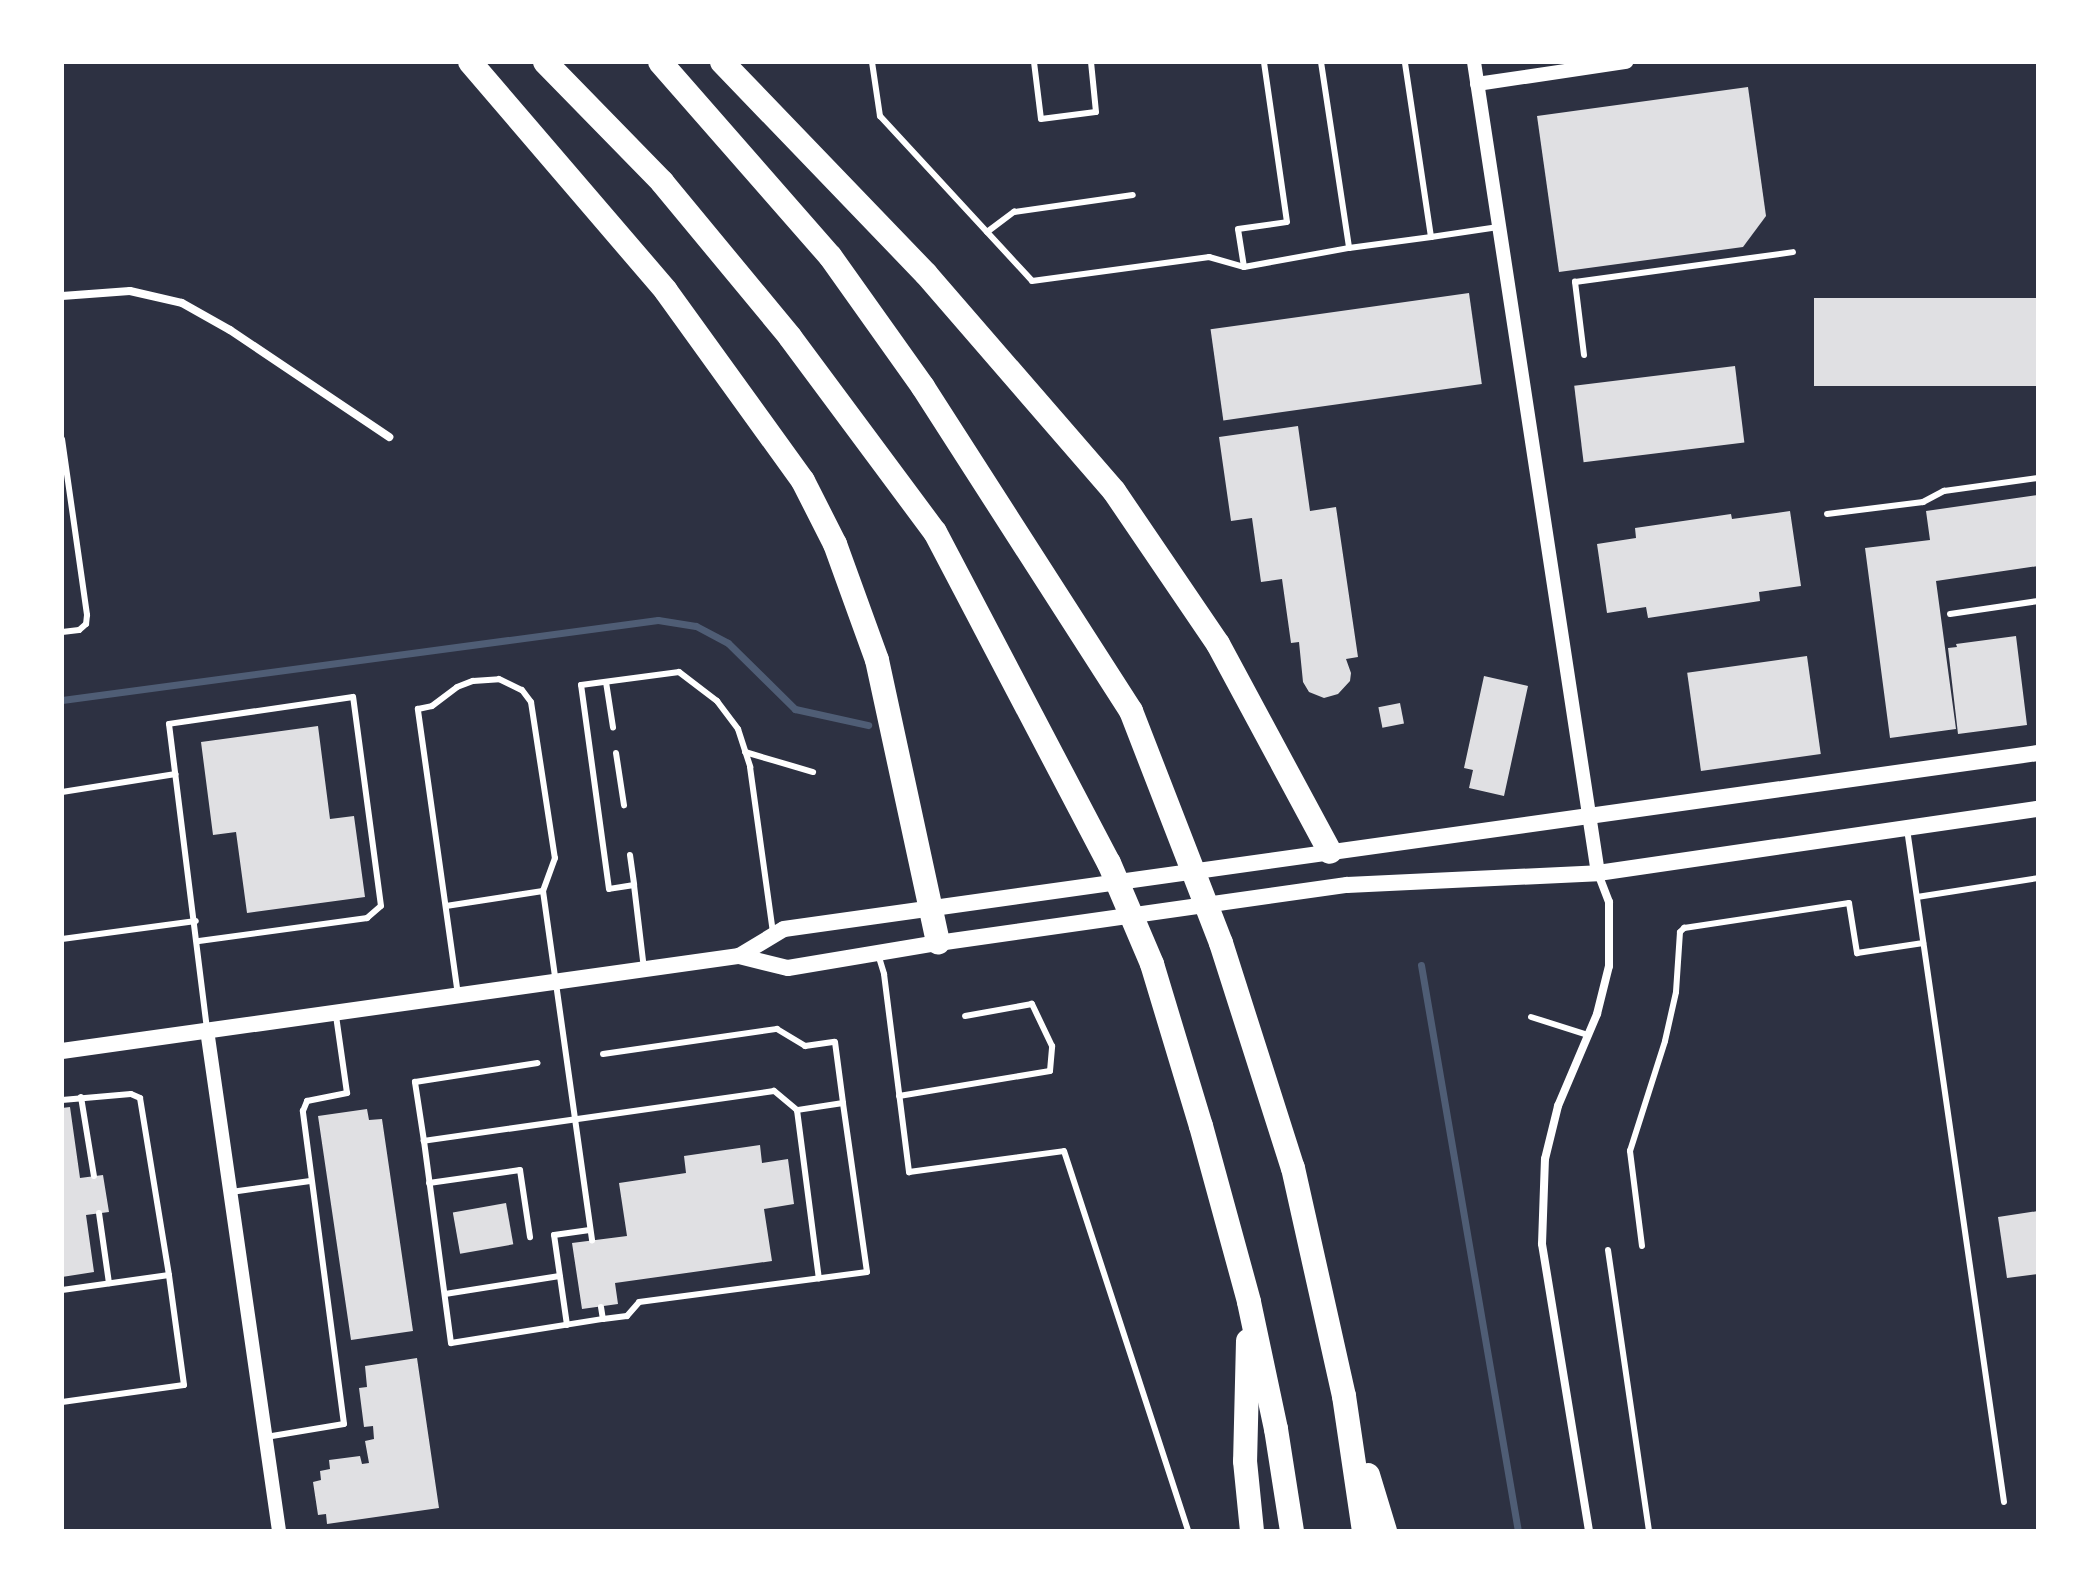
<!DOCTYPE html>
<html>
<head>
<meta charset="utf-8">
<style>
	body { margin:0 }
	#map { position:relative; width:2100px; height:1593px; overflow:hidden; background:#2d3142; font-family:Lato,sans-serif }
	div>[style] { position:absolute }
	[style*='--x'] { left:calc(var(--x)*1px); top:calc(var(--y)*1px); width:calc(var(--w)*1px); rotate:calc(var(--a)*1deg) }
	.stream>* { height:7px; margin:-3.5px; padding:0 3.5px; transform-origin:3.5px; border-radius:3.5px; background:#4f5d75 }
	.building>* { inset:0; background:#e0e0e3; transform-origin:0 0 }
	.service>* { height:6px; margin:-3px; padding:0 3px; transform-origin:3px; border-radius:3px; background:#fff }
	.minor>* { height:8px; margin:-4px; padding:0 4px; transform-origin:4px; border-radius:4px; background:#fff }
	.tertiary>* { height:14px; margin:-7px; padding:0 7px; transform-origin:7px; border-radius:7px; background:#fff }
	.secondary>* { height:16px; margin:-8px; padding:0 8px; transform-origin:8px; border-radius:8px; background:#fff }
	.motorway>* { height:24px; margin:-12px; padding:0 12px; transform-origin:12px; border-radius:12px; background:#fff }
	span { translate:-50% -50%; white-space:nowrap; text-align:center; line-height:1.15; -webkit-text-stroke:7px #fff; paint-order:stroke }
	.frame { position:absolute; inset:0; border:64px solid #fff; pointer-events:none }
</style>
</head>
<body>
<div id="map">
	<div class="stream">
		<i style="--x:62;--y:700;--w:601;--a:-7.65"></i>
		<i style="--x:658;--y:620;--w:38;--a:9"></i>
		<i style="--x:696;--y:626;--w:36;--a:28"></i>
		<i style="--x:728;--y:643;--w:94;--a:44.6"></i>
		<i style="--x:795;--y:709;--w:75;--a:12.4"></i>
		<i style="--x:1421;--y:965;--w:574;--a:80.28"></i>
	</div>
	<div class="building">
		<i style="clip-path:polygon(1748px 87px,1766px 216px,1743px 247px,1559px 272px,1537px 116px)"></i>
		<i style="left:1469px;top:293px;width:92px;height:261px;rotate:82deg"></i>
		<i style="left:2038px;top:298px;width:88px;height:224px;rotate:90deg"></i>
		<i style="left:1735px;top:366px;width:77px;height:162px;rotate:83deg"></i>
		<i style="clip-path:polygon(1298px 426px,1310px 511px,1336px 507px,1358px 657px,1346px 659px,1351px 673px,1350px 681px,1338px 694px,1324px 698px,1309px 692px,1303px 682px,1299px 642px,1291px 643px,1282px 579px,1261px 582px,1252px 518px,1231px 521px,1219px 437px)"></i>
		<i style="clip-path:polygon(2038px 495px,2038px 566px,1936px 581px,1956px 729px,1890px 738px,1865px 548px,1930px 540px,1926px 511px)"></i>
		<i style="clip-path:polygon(1790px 511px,1801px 586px,1759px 592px,1760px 601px,1648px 618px,1646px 607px,1607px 613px,1597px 544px,1636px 538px,1635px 528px,1731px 514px,1732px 519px)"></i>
		<i style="clip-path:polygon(2016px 636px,2027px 725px,1958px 734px,1948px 648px,1957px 647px,1956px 644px)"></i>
		<i style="left:1807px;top:656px;width:99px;height:121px;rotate:82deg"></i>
		<i style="clip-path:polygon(1484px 676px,1528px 686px,1504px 796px,1469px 788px,1473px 770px,1464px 768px)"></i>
		<i style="left:1400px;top:703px;width:21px;height:22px;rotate:79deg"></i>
		<i style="clip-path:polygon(318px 726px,330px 819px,354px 816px,365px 897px,247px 913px,236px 832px,213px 835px,201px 742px)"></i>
		<i style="clip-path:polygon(70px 1107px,80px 1178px,103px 1175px,109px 1212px,86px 1215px,94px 1272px,62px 1277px,62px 1108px)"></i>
		<i style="clip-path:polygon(367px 1109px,369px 1120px,382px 1119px,413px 1331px,351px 1340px,318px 1116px)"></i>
		<i style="clip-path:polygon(760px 1145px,762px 1163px,788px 1159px,794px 1204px,764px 1209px,772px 1261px,615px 1283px,618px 1304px,582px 1309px,572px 1243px,627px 1236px,619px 1183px,686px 1173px,684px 1156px)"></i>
		<i style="left:506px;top:1203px;width:42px;height:54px;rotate:80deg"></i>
		<i style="clip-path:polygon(2038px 1211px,2038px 1274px,2007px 1278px,1998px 1217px)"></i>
		<i style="clip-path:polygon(417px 1358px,439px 1508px,327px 1524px,326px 1514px,318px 1515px,313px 1482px,321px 1480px,320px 1471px,330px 1469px,329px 1460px,360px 1456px,362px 1464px,369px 1463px,365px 1441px,374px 1439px,373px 1426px,364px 1427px,359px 1388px,367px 1387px,365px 1366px)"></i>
	</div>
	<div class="service">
		<i style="--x:872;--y:62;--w:55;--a:81.6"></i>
		<i style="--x:880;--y:116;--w:224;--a:47.3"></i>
		<i style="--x:1032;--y:281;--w:179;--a:-7.7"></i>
		<i style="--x:1209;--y:257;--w:36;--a:16"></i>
		<i style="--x:1244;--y:267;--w:107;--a:-10.3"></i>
		<i style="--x:1034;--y:62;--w:57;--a:83"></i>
		<i style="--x:1041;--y:119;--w:55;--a:-7.3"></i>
		<i style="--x:1096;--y:112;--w:50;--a:-95.7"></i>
		<i style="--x:1321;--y:62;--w:188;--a:81.4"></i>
		<i style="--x:1349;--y:248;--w:83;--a:-7.6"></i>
		<i style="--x:1431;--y:237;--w:177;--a:-98.5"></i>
		<i style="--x:987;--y:232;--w:34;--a:-37"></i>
		<i style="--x:1014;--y:212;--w:120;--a:-8.1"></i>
		<i style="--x:1431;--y:237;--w:68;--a:-8.5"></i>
		<i style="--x:1244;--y:267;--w:38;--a:-99"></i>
		<i style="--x:1238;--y:229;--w:49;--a:-8.1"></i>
		<i style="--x:1287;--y:222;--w:162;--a:-98.2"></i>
		<i style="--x:1584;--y:355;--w:74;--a:-97"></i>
		<i style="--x:1575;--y:282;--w:220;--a:-7.8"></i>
		<i style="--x:62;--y:439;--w:178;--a:81.9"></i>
		<i style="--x:87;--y:615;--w:9;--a:96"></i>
		<i style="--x:86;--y:624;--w:9;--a:139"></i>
		<i style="--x:79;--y:630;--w:17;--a:173"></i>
		<i style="--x:1827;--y:514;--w:97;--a:-7.1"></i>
		<i style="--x:1923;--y:502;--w:24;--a:-28"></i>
		<i style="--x:1944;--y:491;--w:95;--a:-7.9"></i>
		<i style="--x:1950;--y:614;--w:89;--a:-8.4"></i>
		<i style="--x:606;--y:682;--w:46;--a:81.2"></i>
		<i style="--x:745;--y:752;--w:71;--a:16.4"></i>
		<i style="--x:616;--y:753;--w:53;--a:81.3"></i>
		<i style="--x:62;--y:792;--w:115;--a:-9"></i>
		<i style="--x:1907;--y:829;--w:680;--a:81.8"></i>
		<i style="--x:630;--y:855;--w:30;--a:82"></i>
		<i style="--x:1917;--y:897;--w:122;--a:-8.9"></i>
		<i style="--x:446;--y:906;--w:98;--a:-8.8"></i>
		<i style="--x:62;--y:939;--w:135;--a:-7.7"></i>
		<i style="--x:199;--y:941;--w:170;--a:-7.8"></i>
		<i style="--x:367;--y:918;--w:18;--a:-41"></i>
		<i style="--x:381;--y:906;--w:211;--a:-97.6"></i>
		<i style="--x:353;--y:697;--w:186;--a:171.7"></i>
		<i style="--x:169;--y:724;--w:308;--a:82.9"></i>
		<i style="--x:878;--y:954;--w:21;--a:73"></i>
		<i style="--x:884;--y:974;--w:200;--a:82.8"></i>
		<i style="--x:909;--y:1172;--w:156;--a:-7.7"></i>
		<i style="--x:1064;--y:1151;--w:400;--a:71.9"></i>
		<i style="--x:644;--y:969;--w:85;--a:-96.8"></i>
		<i style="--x:634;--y:885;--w:25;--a:171"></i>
		<i style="--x:609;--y:889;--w:206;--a:-97.8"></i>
		<i style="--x:581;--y:685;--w:99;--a:-7.6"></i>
		<i style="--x:679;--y:672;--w:48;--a:37.3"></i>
		<i style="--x:717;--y:701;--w:35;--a:53"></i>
		<i style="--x:738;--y:729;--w:40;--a:72"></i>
		<i style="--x:750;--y:767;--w:168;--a:82.1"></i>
		<i style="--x:458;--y:995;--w:289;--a:-98"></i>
		<i style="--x:418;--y:709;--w:14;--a:-12"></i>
		<i style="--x:432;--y:706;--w:31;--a:-37"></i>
		<i style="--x:457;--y:687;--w:17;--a:-21"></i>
		<i style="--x:473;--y:681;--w:26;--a:-4"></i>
		<i style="--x:499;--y:679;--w:25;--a:26"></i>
		<i style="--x:522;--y:690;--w:15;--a:53"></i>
		<i style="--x:531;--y:702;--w:158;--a:81.3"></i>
		<i style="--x:555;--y:858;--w:35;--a:110"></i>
		<i style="--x:543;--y:891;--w:353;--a:82"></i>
		<i style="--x:1531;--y:1017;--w:60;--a:17.5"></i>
		<i style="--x:603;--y:1054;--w:176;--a:-8.2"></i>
		<i style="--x:777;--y:1029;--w:33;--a:31"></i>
		<i style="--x:805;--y:1046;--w:30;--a:-8"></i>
		<i style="--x:835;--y:1042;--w:62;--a:82.5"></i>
		<i style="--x:899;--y:1096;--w:153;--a:-9.4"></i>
		<i style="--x:1050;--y:1071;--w:25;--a:-85"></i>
		<i style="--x:1052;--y:1046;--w:47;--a:-115.5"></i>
		<i style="--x:1032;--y:1004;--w:68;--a:169.8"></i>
		<i style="--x:81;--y:1097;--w:80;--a:80.7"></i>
		<i style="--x:62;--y:1100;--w:69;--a:-5"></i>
		<i style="--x:131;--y:1094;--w:10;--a:24"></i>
		<i style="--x:140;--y:1098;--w:179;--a:80.7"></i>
		<i style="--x:169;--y:1275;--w:108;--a:172"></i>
		<i style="--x:797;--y:1110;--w:170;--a:82.6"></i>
		<i style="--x:424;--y:1141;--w:60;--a:-98.7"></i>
		<i style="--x:415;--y:1082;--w:124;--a:-8.8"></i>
		<i style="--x:429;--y:1183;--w:92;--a:-8.1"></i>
		<i style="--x:520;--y:1170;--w:68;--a:81.5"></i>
		<i style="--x:231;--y:1192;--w:80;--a:-7.9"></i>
		<i style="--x:99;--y:1213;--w:71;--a:81.9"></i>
		<i style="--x:1642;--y:1246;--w:96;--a:-97.2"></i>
		<i style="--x:1630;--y:1151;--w:115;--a:-72.3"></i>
		<i style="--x:1665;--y:1041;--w:50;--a:-77.3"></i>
		<i style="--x:1676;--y:992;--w:60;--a:-86.2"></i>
		<i style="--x:1680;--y:932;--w:6;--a:-45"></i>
		<i style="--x:1684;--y:928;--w:167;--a:-8.6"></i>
		<i style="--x:1849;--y:903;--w:51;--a:80.9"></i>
		<i style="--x:1857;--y:953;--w:67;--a:-8.6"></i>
		<i style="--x:1608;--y:1250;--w:284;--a:81.7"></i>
		<i style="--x:445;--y:1294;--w:116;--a:-8.9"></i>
		<i style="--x:601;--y:1307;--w:12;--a:81"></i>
		<i style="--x:603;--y:1319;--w:24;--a:-7"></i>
		<i style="--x:627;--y:1316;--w:18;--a:-49"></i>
		<i style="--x:639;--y:1302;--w:230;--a:-7.5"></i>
		<i style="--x:867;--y:1272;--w:171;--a:-98.1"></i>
		<i style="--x:843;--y:1103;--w:47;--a:171.3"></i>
		<i style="--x:797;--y:1110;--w:30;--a:-140"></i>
		<i style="--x:774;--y:1091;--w:354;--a:171.9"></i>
		<i style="--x:424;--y:1141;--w:204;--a:82.4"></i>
		<i style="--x:451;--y:1343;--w:154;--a:-9"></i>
		<i style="--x:567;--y:1325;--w:91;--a:-98.2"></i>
		<i style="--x:554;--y:1235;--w:36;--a:-8"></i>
		<i style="--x:62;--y:1402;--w:123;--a:-7.9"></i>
		<i style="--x:184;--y:1385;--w:111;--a:-97.8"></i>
		<i style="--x:266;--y:1437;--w:79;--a:-9.5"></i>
		<i style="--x:344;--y:1424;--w:316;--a:-97.5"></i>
		<i style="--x:303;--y:1111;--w:11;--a:-68"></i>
		<i style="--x:307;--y:1101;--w:41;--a:-11.3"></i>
		<i style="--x:347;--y:1093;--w:78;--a:-98.1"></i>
	</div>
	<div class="minor">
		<i style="--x:62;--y:296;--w:68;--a:-4.2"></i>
		<i style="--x:130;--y:291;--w:53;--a:13"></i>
		<i style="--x:182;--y:303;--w:55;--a:29.4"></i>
		<i style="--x:230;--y:330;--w:192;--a:33.9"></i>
		<i style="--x:1589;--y:1531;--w:291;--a:-99.3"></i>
		<i style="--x:1542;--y:1244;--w:85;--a:-88"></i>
		<i style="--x:1545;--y:1159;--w:55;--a:-76.2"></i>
		<i style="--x:1558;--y:1106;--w:100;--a:-67"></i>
		<i style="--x:1597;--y:1014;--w:49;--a:-76"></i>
		<i style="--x:1609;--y:966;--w:64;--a:-90"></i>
		<i style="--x:1609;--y:902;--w:31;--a:-111"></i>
	</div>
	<div class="tertiary">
		<i style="--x:1474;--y:62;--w:820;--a:81.31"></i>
		<i style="--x:1477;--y:84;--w:151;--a:-8.4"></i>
		<i style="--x:207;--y:1030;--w:506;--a:81.82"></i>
	</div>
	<div class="secondary">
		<i style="--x:739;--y:956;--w:50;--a:13.8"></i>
		<i style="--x:788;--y:968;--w:152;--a:-9.5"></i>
		<i style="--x:938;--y:943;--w:413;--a:-8.1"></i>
		<i style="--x:1347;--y:885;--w:251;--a:-2.7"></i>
		<i style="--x:1598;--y:873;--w:445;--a:-8.3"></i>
		<i style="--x:62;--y:1051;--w:684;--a:-7.99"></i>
		<i style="--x:739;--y:956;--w:52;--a:-31"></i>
		<i style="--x:784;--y:929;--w:1266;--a:-7.99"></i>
	</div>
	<div class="motorway">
		<i style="--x:470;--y:62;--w:301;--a:49.4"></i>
		<i style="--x:666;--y:291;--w:234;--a:54.2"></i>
		<i style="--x:803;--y:481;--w:71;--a:63.1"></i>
		<i style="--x:835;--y:544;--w:123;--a:70.1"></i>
		<i style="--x:877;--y:660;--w:289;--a:77.8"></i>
		<i style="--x:545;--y:62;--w:168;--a:45.7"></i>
		<i style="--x:662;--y:182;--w:201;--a:50.4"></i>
		<i style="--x:790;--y:337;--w:243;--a:53.4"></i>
		<i style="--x:935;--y:532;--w:374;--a:62.3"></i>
		<i style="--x:1109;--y:863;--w:110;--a:66.9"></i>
		<i style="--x:1152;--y:964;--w:169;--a:73.2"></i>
		<i style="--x:1201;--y:1126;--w:182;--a:74.7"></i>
		<i style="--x:1249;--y:1302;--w:130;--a:78"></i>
		<i style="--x:1276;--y:1429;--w:103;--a:81.1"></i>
		<i style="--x:660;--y:62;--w:258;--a:48.8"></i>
		<i style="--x:830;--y:256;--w:161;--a:54.6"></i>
		<i style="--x:923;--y:387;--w:385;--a:57.3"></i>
		<i style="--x:1131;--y:711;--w:249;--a:68.8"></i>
		<i style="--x:1221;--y:943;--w:236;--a:72.3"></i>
		<i style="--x:1293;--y:1168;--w:234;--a:77.4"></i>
		<i style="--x:1344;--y:1396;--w:136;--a:81.6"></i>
		<i style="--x:722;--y:62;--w:294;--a:46.1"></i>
		<i style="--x:926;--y:274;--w:287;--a:49.1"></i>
		<i style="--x:1114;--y:491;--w:185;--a:55.8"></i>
		<i style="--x:1218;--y:644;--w:236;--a:61.7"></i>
		<i style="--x:1248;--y:1341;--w:120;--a:91.4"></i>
		<i style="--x:1245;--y:1461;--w:70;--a:84.3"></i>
		<i style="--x:1368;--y:1475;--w:59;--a:73.1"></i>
	</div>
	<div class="frame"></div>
</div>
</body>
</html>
